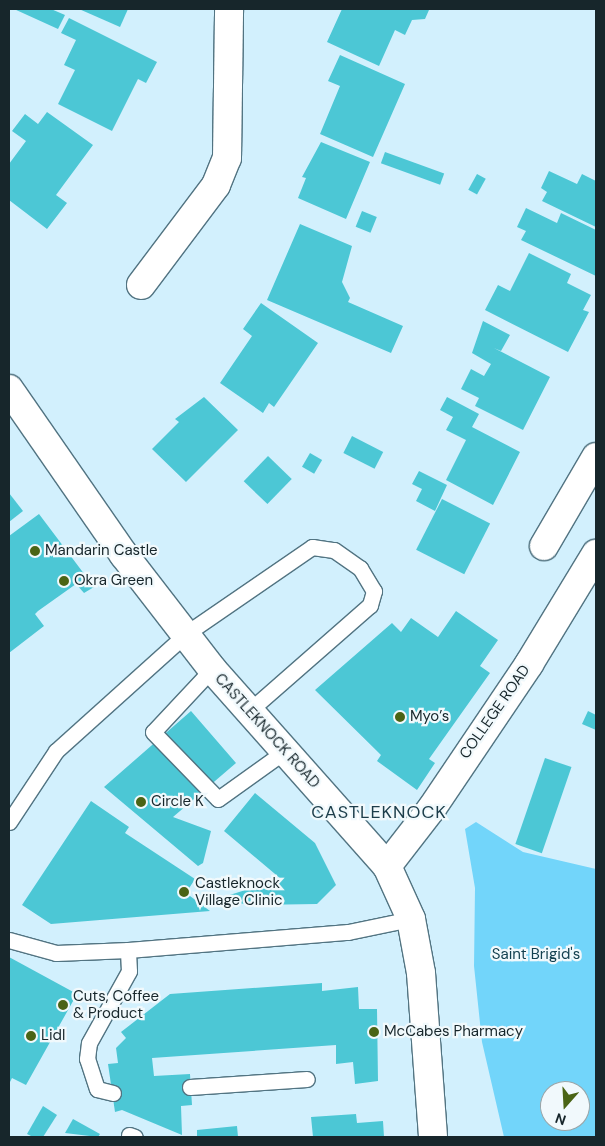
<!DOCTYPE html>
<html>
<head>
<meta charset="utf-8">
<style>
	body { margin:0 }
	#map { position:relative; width:605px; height:1146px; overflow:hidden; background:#d2f0fd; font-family:"DM Sans",sans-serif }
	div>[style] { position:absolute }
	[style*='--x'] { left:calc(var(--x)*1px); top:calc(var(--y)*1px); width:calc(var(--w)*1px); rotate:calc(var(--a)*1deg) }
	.green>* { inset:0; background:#72d5fa }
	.building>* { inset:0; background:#4cc7d5; transform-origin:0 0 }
	.roads { filter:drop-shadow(1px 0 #527482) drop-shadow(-1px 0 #527482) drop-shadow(0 1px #527482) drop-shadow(0 -1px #527482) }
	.service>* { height:15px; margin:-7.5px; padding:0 7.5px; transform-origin:7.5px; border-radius:7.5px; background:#fff }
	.minor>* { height:28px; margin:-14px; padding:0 14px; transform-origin:14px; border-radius:14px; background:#fff }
	.tertiary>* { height:28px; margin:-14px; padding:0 14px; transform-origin:14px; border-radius:14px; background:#fff }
	.secondary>* { height:28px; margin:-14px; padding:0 14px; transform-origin:14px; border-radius:14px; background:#fff }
	.dots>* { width:14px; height:14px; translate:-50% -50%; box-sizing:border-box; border:2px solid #f1f9fc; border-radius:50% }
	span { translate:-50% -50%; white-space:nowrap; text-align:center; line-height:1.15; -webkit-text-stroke:4.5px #f1f9fc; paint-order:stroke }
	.poi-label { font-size:15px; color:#17262b }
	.left { translate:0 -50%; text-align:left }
	.street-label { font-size:15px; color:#17262b }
	.park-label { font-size:15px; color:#134150 }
	.quarter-label { font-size:18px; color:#1c3d4a; letter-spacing:1px }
	.frame { position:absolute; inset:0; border:10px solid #17262b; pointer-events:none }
	.north { position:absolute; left:540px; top:1081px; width:50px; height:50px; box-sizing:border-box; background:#f1f9fc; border:1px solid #9aa5a8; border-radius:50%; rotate:199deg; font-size:14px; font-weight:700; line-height:20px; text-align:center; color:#17262b }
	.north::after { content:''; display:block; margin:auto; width:18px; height:22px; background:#4a6415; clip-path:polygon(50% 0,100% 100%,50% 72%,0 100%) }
</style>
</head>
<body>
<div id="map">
	<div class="green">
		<i style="clip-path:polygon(evenodd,476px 822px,523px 852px,596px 869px,596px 1137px,504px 1137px,482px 1042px,474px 966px,475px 888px,465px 829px,476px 822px,550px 1091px,580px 1091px,580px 1121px,550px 1121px,550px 1091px)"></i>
	</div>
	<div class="building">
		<i style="clip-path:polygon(14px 9px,51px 9px,65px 15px,58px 29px)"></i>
		<i style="clip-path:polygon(79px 9px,128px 9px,120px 27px)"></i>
		<i style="clip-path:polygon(342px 9px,429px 9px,429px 10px,425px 19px,412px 20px,405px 35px,395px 30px,379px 66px,327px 42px)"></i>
		<i style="clip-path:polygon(69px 18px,157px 62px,146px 83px,138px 79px,112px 131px,58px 104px,75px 70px,64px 65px,76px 40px,61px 33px)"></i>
		<i style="clip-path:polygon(340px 55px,405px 84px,373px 157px,320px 134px,340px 86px,328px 81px)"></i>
		<i style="clip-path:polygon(47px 112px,93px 145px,56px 195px,67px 203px,47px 229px,9px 200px,9px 164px,26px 141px,12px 131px,25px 114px,38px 124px)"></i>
		<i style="clip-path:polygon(321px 142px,370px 162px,346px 219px,298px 198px,306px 178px,302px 177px)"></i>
		<i style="left:385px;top:152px;width:63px;height:12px;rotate:20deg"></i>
		<i style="clip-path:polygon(549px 171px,577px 184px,582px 174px,596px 181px,596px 227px,542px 201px,547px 192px,541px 188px)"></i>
		<i style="left:477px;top:174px;width:10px;height:18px;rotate:29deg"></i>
		<i style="clip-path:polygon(526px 208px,557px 223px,561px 213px,596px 230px,596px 276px,521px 240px,526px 231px,517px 227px)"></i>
		<i style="left:362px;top:211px;width:16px;height:17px;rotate:22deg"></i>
		<i style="clip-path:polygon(300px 224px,352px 246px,342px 282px,350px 298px,348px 302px,403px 326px,391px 353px,267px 300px)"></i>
		<i style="clip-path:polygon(529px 253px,571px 274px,567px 283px,591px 295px,583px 310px,589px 312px,568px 352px,485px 310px,498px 285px,510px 291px)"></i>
		<i style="clip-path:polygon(261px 303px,318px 343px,274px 407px,269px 403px,263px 413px,220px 383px,252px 336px,243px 329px)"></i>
		<i style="clip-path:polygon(483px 321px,510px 335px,501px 351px,494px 348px,550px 377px,523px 430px,475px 406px,479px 398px,461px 389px,471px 369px,484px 376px,491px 364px,472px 353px)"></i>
		<i style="clip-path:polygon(204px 397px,238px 430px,186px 482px,152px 449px,179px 422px,175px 419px)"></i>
		<i style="clip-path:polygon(447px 397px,479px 414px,472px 427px,520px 452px,493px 505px,446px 480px,466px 440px,446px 430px,453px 417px,440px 410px)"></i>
		<i style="left:352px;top:436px;width:35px;height:19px;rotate:27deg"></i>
		<i style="left:310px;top:453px;width:14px;height:16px;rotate:30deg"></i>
		<i style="left:268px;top:456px;width:33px;height:35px;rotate:44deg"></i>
		<i style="clip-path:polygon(419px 471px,447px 485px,435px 511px,416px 501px,422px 489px,412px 484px)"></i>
		<i style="clip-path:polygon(9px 493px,23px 511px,9px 522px)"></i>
		<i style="left:442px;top:499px;width:54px;height:57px;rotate:27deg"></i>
		<i style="clip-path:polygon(39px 514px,94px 587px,84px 593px,76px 584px,38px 611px,35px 614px,44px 626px,9px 653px,9px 536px)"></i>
		<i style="clip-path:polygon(456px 611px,498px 640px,480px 666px,490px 673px,429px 759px,435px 763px,417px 790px,377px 761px,381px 755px,315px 690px,392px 623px,401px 632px,411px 618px,438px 637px)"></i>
		<i style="clip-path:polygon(191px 711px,236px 763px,173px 817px,211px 831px,203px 863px,198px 866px,104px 787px)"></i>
		<i style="clip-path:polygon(588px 711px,596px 715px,596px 730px,582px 724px)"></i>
		<i style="left:545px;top:758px;width:28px;height:91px;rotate:19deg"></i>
		<i style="clip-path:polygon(255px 793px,315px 843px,336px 885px,317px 904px,248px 905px,220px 898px,281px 879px,224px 831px)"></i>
		<i style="clip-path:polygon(91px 801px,129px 827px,125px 833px,195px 879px,186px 893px,210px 911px,51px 924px,22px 905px)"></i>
		<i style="clip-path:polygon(9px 957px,77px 994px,26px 1085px,12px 1078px,9px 1084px)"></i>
		<i style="clip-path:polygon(322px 983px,322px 991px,358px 987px,359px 1009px,377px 1009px,378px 1081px,355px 1084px,353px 1062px,336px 1064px,336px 1045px,152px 1058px,154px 1076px,190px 1074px,192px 1105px,181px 1106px,182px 1135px,122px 1110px,115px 1112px,108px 1064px,118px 1063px,116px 1048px,126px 1038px,121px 1032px,170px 994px)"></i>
		<i style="clip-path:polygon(43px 1106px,57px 1115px,43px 1137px,33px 1137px,27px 1134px)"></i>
		<i style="clip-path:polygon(356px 1114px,357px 1123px,383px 1121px,384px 1137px,313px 1137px,311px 1117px)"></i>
		<i style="clip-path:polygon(73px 1119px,100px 1134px,98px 1137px,65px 1133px)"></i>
		<i style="clip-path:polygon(237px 1126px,238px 1137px,197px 1137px,197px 1130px)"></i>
	</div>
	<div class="roads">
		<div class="service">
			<i style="--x:212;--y:669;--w:86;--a:133.1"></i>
			<i style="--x:153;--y:732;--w:93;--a:45.9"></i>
			<i style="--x:218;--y:799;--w:82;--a:-35.6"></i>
			<i style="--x:9;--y:822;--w:85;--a:-56.5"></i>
			<i style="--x:56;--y:751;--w:176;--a:-42"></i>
			<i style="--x:187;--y:633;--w:152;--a:-34.5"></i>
			<i style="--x:312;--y:547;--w:22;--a:8"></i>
			<i style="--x:334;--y:550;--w:32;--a:35"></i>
			<i style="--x:360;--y:568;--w:27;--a:59"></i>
			<i style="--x:374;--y:591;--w:15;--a:106"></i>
			<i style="--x:370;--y:605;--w:161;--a:138.8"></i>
			<i style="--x:9;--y:940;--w:49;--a:15.5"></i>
			<i style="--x:56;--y:953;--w:72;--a:-2.4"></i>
			<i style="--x:128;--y:950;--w:221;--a:-4.7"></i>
			<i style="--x:348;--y:932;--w:64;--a:-11.7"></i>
			<i style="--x:190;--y:1087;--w:117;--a:-3.9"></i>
			<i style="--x:113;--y:1093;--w:16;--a:-166"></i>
			<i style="--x:97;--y:1089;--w:32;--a:-108"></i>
			<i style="--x:87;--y:1059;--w:16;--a:-83"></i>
			<i style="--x:89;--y:1043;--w:82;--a:-60.9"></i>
			<i style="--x:129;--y:971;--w:21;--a:-93"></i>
			<i style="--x:129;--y:1135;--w:6;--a:18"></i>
		</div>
		<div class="minor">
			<i style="--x:141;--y:285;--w:125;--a:-53.1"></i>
			<i style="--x:216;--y:185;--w:29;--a:-68"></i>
			<i style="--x:227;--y:158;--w:149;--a:-89.2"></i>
			<i style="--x:544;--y:546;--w:103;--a:-59.7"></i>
		</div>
		<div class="tertiary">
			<i style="--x:387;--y:866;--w:73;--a:-52.2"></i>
			<i style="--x:432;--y:808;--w:174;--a:-56"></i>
			<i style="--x:529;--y:664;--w:129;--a:-58.7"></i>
		</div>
		<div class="secondary">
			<i style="--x:9;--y:389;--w:202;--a:55.3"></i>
			<i style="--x:124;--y:555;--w:144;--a:52.3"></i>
			<i style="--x:212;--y:669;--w:264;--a:48.4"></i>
			<i style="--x:387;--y:866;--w:58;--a:65.6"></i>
			<i style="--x:411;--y:919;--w:55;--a:79.5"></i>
			<i style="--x:421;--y:973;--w:164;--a:85.8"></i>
		</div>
	</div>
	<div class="dots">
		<i style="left:35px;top:551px;background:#4a6415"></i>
		<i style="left:64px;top:581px;background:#4a6415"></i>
		<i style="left:400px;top:717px;background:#4a6415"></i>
		<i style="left:141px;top:802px;background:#4a6415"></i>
		<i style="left:184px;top:892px;background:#4a6415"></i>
		<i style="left:63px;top:1005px;background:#4a6415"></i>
		<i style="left:374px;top:1032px;background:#4a6415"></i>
		<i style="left:31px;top:1036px;background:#4a6415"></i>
	</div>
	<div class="poi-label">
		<span class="left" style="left:45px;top:551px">Mandarin Castle</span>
		<span class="left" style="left:74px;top:581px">Okra Green</span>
		<span class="left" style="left:410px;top:717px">Myo’s</span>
		<span class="left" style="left:151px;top:802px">Circle K</span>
		<span class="left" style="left:195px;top:892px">Castleknock<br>Village Clinic</span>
		<span class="left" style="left:73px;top:1005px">Cuts, Coffee<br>&amp; Product</span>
		<span class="left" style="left:384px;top:1032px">McCabes Pharmacy</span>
		<span class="left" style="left:41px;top:1036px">Lidl</span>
	</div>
	<div class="street-label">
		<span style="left:495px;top:712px;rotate:-55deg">COLLEGE ROAD</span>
		<span style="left:267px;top:731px;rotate:48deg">CASTLEKNOCK ROAD</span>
	</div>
	<div class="park-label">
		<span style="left:536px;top:955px">Saint Brigid's</span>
	</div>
	<div class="quarter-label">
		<span style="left:379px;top:812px">CASTLEKNOCK</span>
	</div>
	<div class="frame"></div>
	<div class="north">N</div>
</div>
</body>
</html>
